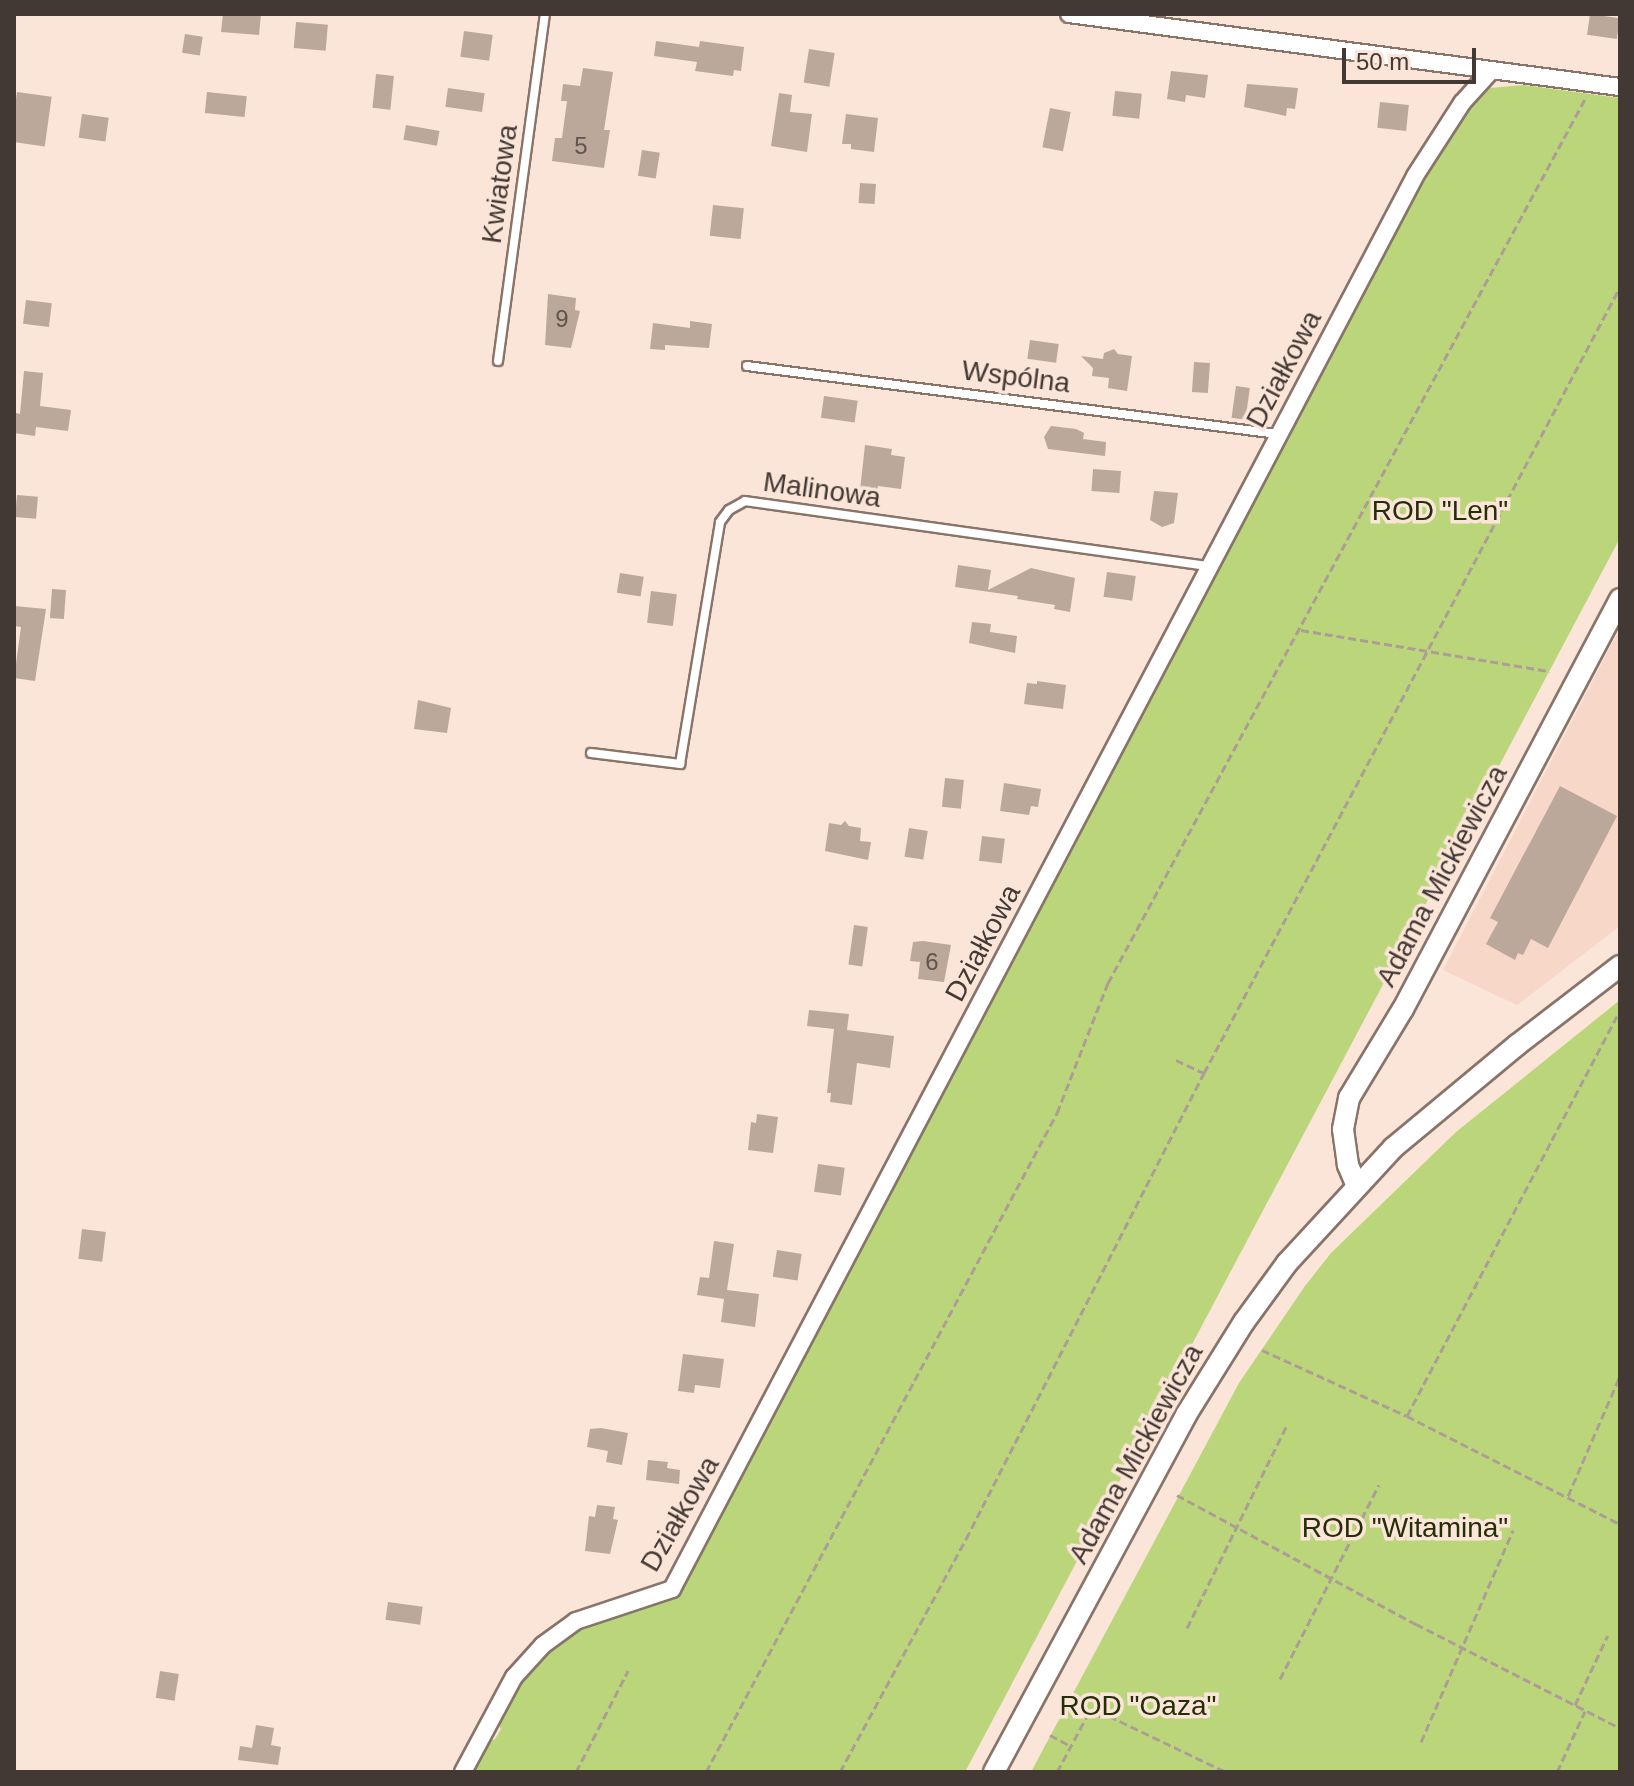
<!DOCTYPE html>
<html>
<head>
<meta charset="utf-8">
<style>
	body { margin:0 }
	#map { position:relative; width:1634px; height:1786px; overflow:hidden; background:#fbe4d8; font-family:Arial,sans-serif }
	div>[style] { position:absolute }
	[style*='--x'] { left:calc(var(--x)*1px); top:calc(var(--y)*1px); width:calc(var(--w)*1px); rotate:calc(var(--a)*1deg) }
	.built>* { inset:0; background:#f6d7c8 }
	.green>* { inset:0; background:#bbd57b }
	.building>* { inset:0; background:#bca89a; transform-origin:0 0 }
	.path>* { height:3px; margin-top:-1.5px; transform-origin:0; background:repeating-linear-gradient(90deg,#ae9d94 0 8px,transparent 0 12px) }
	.roads { filter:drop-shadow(2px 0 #887469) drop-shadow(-2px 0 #887469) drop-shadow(0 2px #887469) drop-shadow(0 -2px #887469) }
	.service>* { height:8px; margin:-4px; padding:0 4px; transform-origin:4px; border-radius:4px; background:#fff }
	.minor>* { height:16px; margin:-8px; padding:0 8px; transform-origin:8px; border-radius:8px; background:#fff }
	.tertiary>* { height:20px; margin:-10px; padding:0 10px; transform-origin:10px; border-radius:10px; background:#fff }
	span { translate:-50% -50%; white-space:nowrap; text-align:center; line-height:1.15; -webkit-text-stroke:7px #fbe4d8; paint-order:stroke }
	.number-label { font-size:24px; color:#60554e }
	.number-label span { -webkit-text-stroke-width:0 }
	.street-label { font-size:28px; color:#423934 }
	.park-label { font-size:28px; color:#252f07 }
	.frame { position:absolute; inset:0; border:16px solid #423934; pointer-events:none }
	.scale { position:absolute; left:1342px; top:48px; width:134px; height:36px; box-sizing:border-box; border:4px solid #423934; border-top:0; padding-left:10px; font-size:24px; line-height:28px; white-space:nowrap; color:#423934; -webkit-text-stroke:6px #fbe4d8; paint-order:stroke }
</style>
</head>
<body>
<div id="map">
	<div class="built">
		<i style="clip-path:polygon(1620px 628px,1620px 926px,1517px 1005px,1443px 970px)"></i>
	</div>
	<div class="green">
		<i style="clip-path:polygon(1524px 85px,1620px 98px,1620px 538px,965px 1772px,472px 1772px,484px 1744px,495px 1739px,501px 1729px,496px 1721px,523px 1681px,558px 1640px,630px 1610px,673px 1599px,840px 1290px,1433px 158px,1468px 108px,1490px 88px)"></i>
		<i style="clip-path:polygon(1620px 1000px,1620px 1772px,1031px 1772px,1239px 1383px,1305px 1286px,1331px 1253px,1456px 1132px)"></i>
	</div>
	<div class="building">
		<i style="clip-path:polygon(223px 14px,261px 14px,259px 35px,221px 32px)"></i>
		<i style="left:1590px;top:14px;width:30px;height:21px;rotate:8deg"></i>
		<i style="left:296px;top:22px;width:32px;height:26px;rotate:5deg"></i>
		<i style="left:464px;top:31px;width:29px;height:26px;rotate:8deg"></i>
		<i style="left:185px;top:34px;width:18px;height:19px;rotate:9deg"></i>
		<i style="clip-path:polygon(656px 41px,699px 47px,700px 41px,744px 47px,741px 71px,734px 70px,733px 76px,695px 71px,697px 62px,654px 56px)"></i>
		<i style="left:809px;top:49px;width:26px;height:34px;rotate:9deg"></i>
		<i style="clip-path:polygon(583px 68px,613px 72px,604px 130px,610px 130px,604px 168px,552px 161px,555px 138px,562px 138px,567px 101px,561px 101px,563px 84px,580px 86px)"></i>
		<i style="clip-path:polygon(1171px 71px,1208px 75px,1205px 98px,1186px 95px,1185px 102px,1167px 99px)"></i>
		<i style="left:376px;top:74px;width:18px;height:34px;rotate:6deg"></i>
		<i style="clip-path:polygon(1247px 84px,1298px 88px,1295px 109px,1287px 108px,1286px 116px,1244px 107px)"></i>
		<i style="left:448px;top:88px;width:37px;height:19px;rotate:8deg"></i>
		<i style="left:1115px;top:91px;width:27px;height:25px;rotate:6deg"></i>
		<i style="left:17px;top:92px;width:35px;height:50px;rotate:8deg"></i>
		<i style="left:207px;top:92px;width:40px;height:21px;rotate:6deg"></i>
		<i style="clip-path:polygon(779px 93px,792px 95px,790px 112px,812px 114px,807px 152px,771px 146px)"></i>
		<i style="left:1380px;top:102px;width:29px;height:26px;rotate:6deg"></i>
		<i style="left:1050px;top:108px;width:21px;height:40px;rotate:11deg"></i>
		<i style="left:82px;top:114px;width:27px;height:24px;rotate:8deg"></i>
		<i style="clip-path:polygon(846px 114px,878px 118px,874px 152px,851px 149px,851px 144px,842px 144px)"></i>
		<i style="left:406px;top:125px;width:34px;height:15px;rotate:10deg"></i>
		<i style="left:642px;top:150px;width:18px;height:26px;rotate:9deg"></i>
		<i style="left:860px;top:183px;width:16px;height:20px;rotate:4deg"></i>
		<i style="left:713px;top:205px;width:31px;height:31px;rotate:6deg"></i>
		<i style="clip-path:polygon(548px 294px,576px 298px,575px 310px,580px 311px,571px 348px,545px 345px)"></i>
		<i style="left:26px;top:300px;width:26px;height:24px;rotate:7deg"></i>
		<i style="clip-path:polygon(690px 321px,712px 324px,709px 348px,665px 345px,665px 350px,650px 349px,653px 323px,690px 328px)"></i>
		<i style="left:1030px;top:340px;width:29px;height:19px;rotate:8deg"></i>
		<i style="clip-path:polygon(1114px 349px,1118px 354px,1132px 356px,1127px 391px,1108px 388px,1109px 378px,1092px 376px,1093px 368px,1081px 356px,1103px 359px,1104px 353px)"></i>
		<i style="left:1194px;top:362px;width:16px;height:30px;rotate:4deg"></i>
		<i style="clip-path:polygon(24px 371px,43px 373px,40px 406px,71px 410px,68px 431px,36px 427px,35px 436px,14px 433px,16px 413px,20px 414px)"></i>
		<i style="left:1236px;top:386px;width:14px;height:32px;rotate:8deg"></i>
		<i style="left:824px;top:396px;width:34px;height:22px;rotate:8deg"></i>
		<i style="clip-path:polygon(1051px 426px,1076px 429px,1084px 433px,1083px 439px,1106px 442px,1105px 456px,1048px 449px,1044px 437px)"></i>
		<i style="clip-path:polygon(865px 445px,892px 449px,891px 455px,905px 457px,901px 489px,878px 486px,877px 492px,860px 490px)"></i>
		<i style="left:1093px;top:469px;width:28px;height:22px;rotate:4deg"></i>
		<i style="clip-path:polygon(1154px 491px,1178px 493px,1174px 523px,1162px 527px,1150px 520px)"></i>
		<i style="left:17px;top:495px;width:21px;height:22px;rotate:5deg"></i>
		<i style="clip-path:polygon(958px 565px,991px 570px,988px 590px,1031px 568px,1075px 578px,1070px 612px,1054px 609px,1055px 605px,1017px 599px,1018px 596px,955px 587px)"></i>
		<i style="left:1107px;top:572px;width:29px;height:25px;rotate:8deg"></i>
		<i style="left:620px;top:573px;width:24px;height:20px;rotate:9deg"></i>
		<i style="left:52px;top:589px;width:14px;height:29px;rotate:4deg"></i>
		<i style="left:651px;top:591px;width:26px;height:32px;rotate:7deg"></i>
		<i style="clip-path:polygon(14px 606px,46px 609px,35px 681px,14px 678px,21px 627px,14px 626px)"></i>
		<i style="clip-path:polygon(972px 622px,991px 624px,990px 632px,1017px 636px,1015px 653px,969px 643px)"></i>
		<i style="clip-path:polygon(1037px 681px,1066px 685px,1063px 709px,1024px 704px,1027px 683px,1037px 684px)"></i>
		<i style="clip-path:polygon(418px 700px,451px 708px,447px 733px,414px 729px)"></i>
		<i style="left:945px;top:778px;width:19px;height:29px;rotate:6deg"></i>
		<i style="clip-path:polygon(1004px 783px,1041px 789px,1038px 807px,1031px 806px,1029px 815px,1000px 811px)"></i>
		<i style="clip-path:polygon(1560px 786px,1617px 816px,1548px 948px,1531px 939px,1523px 955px,1518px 953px,1515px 960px,1486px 944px,1498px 922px,1490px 918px)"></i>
		<i style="clip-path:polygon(845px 821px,849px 826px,861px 828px,860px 841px,871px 842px,868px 860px,825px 851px,829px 823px,841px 825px)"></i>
		<i style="left:909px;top:828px;width:19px;height:29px;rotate:9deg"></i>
		<i style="left:982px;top:836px;width:23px;height:25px;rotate:7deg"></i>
		<i style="left:854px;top:925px;width:14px;height:40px;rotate:8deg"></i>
		<i style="clip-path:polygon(923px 941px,951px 945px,944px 982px,918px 979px,920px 962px,910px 961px,913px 942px)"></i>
		<i style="clip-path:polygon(809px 1010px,849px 1014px,847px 1030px,894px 1036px,890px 1068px,857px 1063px,852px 1105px,830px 1102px,831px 1093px,827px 1093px,834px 1029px,807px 1026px)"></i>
		<i style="clip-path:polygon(757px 1114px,778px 1117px,773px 1153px,748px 1150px,751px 1122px,756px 1123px)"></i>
		<i style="left:818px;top:1164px;width:27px;height:28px;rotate:8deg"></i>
		<i style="left:82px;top:1229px;width:24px;height:30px;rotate:7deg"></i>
		<i style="clip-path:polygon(714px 1241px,734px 1244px,727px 1290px,759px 1294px,755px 1327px,721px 1322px,724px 1299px,697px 1295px,700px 1277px,709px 1278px)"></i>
		<i style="left:777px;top:1250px;width:25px;height:27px;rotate:9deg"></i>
		<i style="clip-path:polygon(683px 1354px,724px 1359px,720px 1388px,695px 1385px,694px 1393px,678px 1391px)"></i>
		<i style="clip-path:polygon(601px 1428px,628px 1433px,622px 1465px,606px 1462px,608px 1451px,587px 1447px,590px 1429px)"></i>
		<i style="clip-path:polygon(648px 1460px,668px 1462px,667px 1468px,680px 1470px,679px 1484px,646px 1480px)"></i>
		<i style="clip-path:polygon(597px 1505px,615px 1507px,613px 1519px,618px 1520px,610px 1554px,585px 1551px,589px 1516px,595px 1517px)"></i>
		<i style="left:388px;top:1602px;width:35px;height:18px;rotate:8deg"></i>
		<i style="left:160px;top:1671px;width:19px;height:27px;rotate:9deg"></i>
		<i style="clip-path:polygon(256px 1725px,274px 1728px,271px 1745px,281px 1747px,278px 1765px,238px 1760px,240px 1746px,252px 1748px)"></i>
	</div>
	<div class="path">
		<i style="--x:1301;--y:630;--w:252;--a:9.4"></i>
		<i style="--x:1176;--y:1060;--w:31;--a:25"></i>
		<i style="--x:1262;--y:1350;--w:159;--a:24.5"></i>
		<i style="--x:1407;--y:1416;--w:239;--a:26.9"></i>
		<i style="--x:1407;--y:1416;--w:458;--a:-62.3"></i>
		<i style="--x:1177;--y:1495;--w:272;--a:28.4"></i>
		<i style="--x:1416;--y:1624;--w:229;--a:27"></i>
		<i style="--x:1568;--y:1496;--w:131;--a:-66.6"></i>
		<i style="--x:1187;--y:1628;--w:226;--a:-63.8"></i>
		<i style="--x:1280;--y:1679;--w:218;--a:-63"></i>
		<i style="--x:1575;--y:1705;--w:77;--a:-64.8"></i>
		<i style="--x:1050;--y:1735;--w:24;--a:28"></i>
		<i style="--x:1421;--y:1742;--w:231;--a:-66.5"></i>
		<i style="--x:576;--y:1772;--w:114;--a:-62.8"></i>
		<i style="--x:706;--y:1772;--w:747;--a:-61.96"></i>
		<i style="--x:1057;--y:1113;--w:140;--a:-68.6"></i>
		<i style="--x:1108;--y:983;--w:1004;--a:-61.65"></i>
		<i style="--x:840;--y:1772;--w:265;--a:-61.6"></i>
		<i style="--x:966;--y:1539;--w:523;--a:-62.95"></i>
		<i style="--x:1204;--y:1073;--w:889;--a:-62.11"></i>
		<i style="--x:1057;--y:1772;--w:64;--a:-61.8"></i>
		<i style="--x:1087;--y:1716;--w:22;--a:0"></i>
		<i style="--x:1109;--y:1716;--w:130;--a:25.6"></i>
		<i style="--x:1557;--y:1772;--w:67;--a:-65.3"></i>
	</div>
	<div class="roads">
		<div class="service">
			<i style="--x:498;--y:361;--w:350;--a:-82.3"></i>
			<i style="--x:747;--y:366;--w:535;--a:7.3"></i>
			<i style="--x:591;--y:753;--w:90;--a:7"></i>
			<i style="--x:680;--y:764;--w:245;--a:-80.6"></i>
			<i style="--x:720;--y:522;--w:15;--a:-53"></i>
			<i style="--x:729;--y:510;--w:18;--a:-29"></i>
			<i style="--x:745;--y:501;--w:470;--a:8"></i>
		</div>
		<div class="minor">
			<i style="--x:1069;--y:14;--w:556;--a:7.55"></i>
			<i style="--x:463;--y:1772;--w:108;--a:-61.8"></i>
			<i style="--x:514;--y:1677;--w:43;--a:-47.8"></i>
			<i style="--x:543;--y:1645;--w:41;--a:-36"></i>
			<i style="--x:576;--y:1621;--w:101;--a:-18.4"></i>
			<i style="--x:672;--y:1589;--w:1596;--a:-62.26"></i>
			<i style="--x:1415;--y:176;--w:87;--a:-57.2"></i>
			<i style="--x:1462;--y:103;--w:43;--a:-47.8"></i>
		</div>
		<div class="tertiary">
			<i style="--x:1356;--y:1184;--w:21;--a:-113"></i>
			<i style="--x:1348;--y:1165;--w:36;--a:-98"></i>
			<i style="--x:1343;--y:1129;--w:32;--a:-79"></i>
			<i style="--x:1349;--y:1098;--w:104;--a:-58.8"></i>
			<i style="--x:1403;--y:1009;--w:464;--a:-62.1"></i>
			<i style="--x:994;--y:1772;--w:405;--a:-61.7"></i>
			<i style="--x:1186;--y:1415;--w:110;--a:-58.1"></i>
			<i style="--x:1244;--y:1322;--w:73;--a:-53.9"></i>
			<i style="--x:1287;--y:1263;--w:156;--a:-47.3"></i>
			<i style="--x:1393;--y:1148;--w:161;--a:-39.7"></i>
			<i style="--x:1517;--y:1045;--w:130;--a:-37.5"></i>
		</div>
	</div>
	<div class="number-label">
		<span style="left:581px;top:146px">5</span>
		<span style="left:562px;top:319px">9</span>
		<span style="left:932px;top:962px">6</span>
	</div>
	<div class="street-label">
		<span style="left:500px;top:184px;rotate:-82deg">Kwiatowa</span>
		<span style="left:1284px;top:369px;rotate:-62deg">Działkowa</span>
		<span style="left:1016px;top:377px;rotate:7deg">Wspólna</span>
		<span style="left:822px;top:490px;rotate:8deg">Malinowa</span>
		<span style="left:1442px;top:876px;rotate:-62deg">Adama Mickiewicza</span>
		<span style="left:983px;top:943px;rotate:-62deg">Działkowa</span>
		<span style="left:1136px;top:1454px;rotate:-61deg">Adama Mickiewicza</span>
		<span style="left:680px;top:1514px;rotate:-60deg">Działkowa</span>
	</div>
	<div class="park-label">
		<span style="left:1440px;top:511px">ROD "Len"</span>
		<span style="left:1405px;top:1528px">ROD "Witamina"</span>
		<span style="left:1138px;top:1706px">ROD "Oaza"</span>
	</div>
	<div class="frame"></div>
	<div class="scale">50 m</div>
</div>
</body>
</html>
